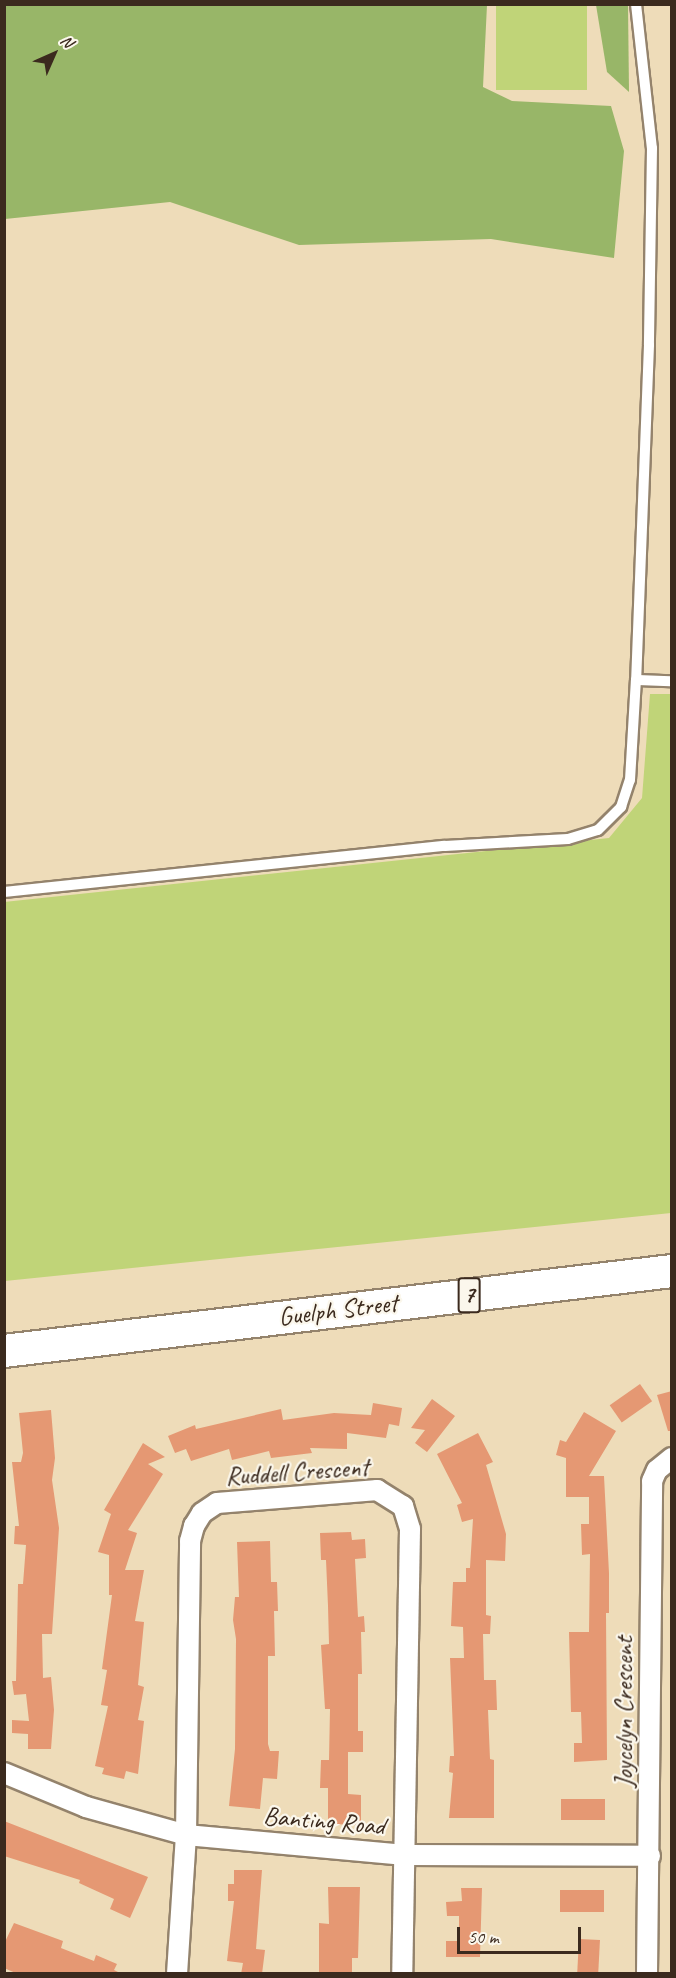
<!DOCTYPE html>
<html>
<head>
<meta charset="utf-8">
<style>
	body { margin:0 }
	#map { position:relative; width:676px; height:1978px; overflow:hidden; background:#eedcb9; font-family:Caveat,sans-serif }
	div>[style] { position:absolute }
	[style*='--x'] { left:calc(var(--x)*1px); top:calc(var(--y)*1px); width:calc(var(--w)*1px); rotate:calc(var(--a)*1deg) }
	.green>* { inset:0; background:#c0d478; transform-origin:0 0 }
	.forest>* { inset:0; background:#98b668 }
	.building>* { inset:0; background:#e59873; transform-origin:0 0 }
	.path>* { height:3px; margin-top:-1.5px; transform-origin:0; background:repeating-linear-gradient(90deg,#94836c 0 1.5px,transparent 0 6px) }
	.roads { filter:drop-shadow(2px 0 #94836c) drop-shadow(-2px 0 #94836c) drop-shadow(0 2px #94836c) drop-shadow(0 -2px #94836c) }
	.lane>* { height:10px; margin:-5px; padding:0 5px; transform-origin:5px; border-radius:5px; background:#fff }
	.street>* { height:20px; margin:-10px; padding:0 10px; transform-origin:10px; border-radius:10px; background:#fff }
	.primary>* { height:32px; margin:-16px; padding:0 16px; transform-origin:16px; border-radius:16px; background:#fff }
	span { translate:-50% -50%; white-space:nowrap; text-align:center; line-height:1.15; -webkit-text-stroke:4.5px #fbf7ec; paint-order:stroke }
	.shield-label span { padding:2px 4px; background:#fbf7ec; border:2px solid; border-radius:4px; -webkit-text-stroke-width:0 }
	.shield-label { font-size:24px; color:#3b2a1e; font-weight:700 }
	.street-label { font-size:26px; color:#3b2a1e }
	.frame { position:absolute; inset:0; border:6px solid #3b2a1e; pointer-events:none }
	.north { position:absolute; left:24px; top:24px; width:60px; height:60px; -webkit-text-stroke:4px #fbf7ec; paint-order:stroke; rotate:45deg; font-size:16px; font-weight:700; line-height:24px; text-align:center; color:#3b2a1e }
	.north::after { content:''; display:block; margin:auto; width:21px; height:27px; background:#3b2a1e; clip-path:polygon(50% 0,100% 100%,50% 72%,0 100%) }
	.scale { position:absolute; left:457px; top:1927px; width:124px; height:27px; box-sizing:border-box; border:3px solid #3b2a1e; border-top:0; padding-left:8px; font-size:18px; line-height:21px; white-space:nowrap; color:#3b2a1e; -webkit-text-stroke:4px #fbf7ec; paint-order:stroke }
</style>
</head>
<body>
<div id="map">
	<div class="green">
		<i style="left:496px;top:5px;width:91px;height:85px"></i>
		<i style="clip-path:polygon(650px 694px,671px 694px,671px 1213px,5px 1281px,4px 902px,609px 838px,642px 798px)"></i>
	</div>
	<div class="forest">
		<i style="clip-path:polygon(5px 4px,487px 5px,483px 87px,512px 101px,611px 106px,624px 151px,614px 258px,491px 239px,299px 245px,170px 202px,5px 219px)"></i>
		<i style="clip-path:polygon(596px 5px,628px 5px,629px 92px,607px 72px)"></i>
	</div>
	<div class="building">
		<i style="left:640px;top:1384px;width:21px;height:37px;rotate:55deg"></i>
		<i style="clip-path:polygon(672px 1391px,672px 1431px,668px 1431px,657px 1395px)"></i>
		<i style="clip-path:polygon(432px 1399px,455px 1416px,427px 1452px,415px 1443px,425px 1430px,411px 1428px)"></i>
		<i style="clip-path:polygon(373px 1403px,402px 1408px,399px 1426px,389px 1424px,386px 1438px,347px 1433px,347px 1449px,310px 1448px,312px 1453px,271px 1458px,269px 1451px,232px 1460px,229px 1449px,191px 1461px,186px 1449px,175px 1453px,168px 1436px,195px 1425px,196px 1429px,281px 1409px,283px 1420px,334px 1413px,371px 1415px)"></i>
		<i style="clip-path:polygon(51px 1410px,55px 1458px,52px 1480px,59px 1528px,52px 1634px,42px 1634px,43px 1678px,51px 1677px,54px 1710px,51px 1749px,28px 1749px,28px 1734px,12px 1733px,12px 1720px,29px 1721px,26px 1694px,14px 1695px,12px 1681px,16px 1681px,18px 1584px,23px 1584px,26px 1545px,14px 1544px,15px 1526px,19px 1526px,12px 1462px,21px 1462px,23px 1453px,19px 1413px)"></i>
		<i style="clip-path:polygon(584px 1412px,616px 1431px,589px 1476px,604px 1476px,609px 1573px,609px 1613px,606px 1613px,607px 1760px,574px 1762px,574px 1743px,582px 1743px,581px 1712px,571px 1712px,569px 1632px,589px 1632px,590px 1554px,582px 1555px,581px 1524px,589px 1524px,589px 1497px,566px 1497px,566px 1458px,556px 1455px,560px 1440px,566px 1442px)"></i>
		<i style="clip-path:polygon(478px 1433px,493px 1462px,486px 1465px,506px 1534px,505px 1561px,486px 1560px,486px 1615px,491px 1616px,490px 1634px,483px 1634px,484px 1680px,496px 1680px,497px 1710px,488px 1710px,490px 1759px,494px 1760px,494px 1818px,449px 1818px,453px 1773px,449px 1772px,450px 1756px,454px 1756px,450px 1658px,464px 1658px,463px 1627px,451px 1626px,453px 1582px,466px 1582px,466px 1568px,470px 1568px,473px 1519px,462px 1522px,457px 1505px,462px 1503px,437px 1454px)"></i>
		<i style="clip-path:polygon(143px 1443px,165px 1457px,148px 1464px,163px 1474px,128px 1530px,137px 1533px,125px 1570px,144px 1570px,135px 1621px,144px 1622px,138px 1685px,144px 1687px,138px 1720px,144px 1721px,138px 1774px,126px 1771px,124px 1779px,102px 1774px,104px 1768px,95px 1766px,108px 1706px,101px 1705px,107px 1670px,102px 1669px,112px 1595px,109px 1595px,109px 1555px,98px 1552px,111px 1514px,104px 1510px)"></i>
		<i style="clip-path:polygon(351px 1532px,352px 1540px,365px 1539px,366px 1558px,355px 1559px,358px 1617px,364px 1616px,365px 1632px,361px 1632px,362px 1674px,358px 1674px,358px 1731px,363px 1731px,363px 1752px,348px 1752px,348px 1794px,361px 1795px,361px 1825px,328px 1824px,328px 1788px,320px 1788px,321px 1760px,329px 1760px,330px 1709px,325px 1709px,321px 1645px,329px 1644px,328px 1606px,326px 1560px,321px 1560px,320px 1533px)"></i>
		<i style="clip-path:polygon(270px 1541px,271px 1582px,277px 1582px,278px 1611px,274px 1611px,275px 1656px,268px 1656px,268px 1744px,270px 1751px,279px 1751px,277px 1779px,263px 1778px,260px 1809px,229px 1806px,235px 1749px,236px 1639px,233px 1620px,235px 1597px,239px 1597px,237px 1542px)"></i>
		<i style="left:561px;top:1799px;width:44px;height:21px"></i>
		<i style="clip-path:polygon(4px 1821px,148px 1877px,130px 1918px,110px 1909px,114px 1899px,79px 1883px,80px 1880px,4px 1856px)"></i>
		<i style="clip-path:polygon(234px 1870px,262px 1870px,256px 1949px,265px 1950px,262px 1974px,241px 1974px,243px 1963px,227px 1961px,234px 1901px,228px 1901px,228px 1884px,234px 1884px)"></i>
		<i style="clip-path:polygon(328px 1887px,360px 1887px,358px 1958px,352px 1958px,352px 1974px,319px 1974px,319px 1923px,329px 1924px)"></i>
		<i style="clip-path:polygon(461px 1888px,482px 1888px,480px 1957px,446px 1957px,446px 1941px,459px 1941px,459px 1916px,447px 1916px,446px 1902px,462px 1901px)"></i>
		<i style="left:604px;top:1890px;width:22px;height:44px;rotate:90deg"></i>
		<i style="clip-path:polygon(14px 1923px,63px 1941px,61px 1948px,94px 1961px,96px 1955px,117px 1964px,114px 1970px,122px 1974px,18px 1974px,4px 1968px,4px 1944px)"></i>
		<i style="left:579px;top:1939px;width:21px;height:35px;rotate:3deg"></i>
	</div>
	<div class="path">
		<i style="--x:671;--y:1940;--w:1;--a:0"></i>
	</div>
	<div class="roads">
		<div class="lane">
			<i style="--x:636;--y:4;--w:145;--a:83.7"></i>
			<i style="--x:652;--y:148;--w:197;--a:90.9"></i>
			<i style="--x:649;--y:345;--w:335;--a:92.2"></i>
			<i style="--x:636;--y:680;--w:36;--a:2"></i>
			<i style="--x:4;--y:892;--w:443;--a:-6"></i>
			<i style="--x:445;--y:846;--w:123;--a:-3.3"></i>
			<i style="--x:568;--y:839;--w:31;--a:-17"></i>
			<i style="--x:598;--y:830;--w:33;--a:-45"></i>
			<i style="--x:621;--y:807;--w:28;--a:-72"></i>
			<i style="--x:630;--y:780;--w:100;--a:-86.6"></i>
		</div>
		<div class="street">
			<i style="--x:4;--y:1773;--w:89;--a:22.5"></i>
			<i style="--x:86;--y:1807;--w:104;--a:15.6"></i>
			<i style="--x:186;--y:1835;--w:220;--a:5.2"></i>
			<i style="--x:405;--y:1855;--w:245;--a:0.2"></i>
			<i style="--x:177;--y:1974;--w:139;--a:-86.3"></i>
			<i style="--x:186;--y:1835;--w:294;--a:-89.2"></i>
			<i style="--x:190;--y:1541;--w:16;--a:-75"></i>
			<i style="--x:194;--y:1526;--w:15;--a:-58"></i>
			<i style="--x:202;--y:1513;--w:18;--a:-34"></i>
			<i style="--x:217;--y:1503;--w:161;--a:-4.6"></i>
			<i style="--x:377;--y:1490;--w:31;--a:32"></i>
			<i style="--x:403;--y:1506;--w:24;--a:73"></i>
			<i style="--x:410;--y:1529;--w:445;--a:91"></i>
			<i style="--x:647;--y:1974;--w:493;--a:-89.4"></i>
			<i style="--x:652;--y:1481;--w:12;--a:-66"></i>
			<i style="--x:657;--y:1470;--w:19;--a:-39"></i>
		</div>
		<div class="primary">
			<i style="--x:4;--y:1351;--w:673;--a:-6.83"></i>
		</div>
	</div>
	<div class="shield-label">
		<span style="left:469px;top:1295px">7</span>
	</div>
	<div class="street-label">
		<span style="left:338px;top:1310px;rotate:-7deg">Guelph Street</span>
		<span style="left:297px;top:1472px;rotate:-4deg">Ruddell Crescent</span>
		<span style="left:624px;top:1712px;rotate:-90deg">Joycelyn Crescent</span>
		<span style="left:324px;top:1821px;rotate:5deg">Banting Road</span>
	</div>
	<div class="frame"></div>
	<div class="north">N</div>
	<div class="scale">50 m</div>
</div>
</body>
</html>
